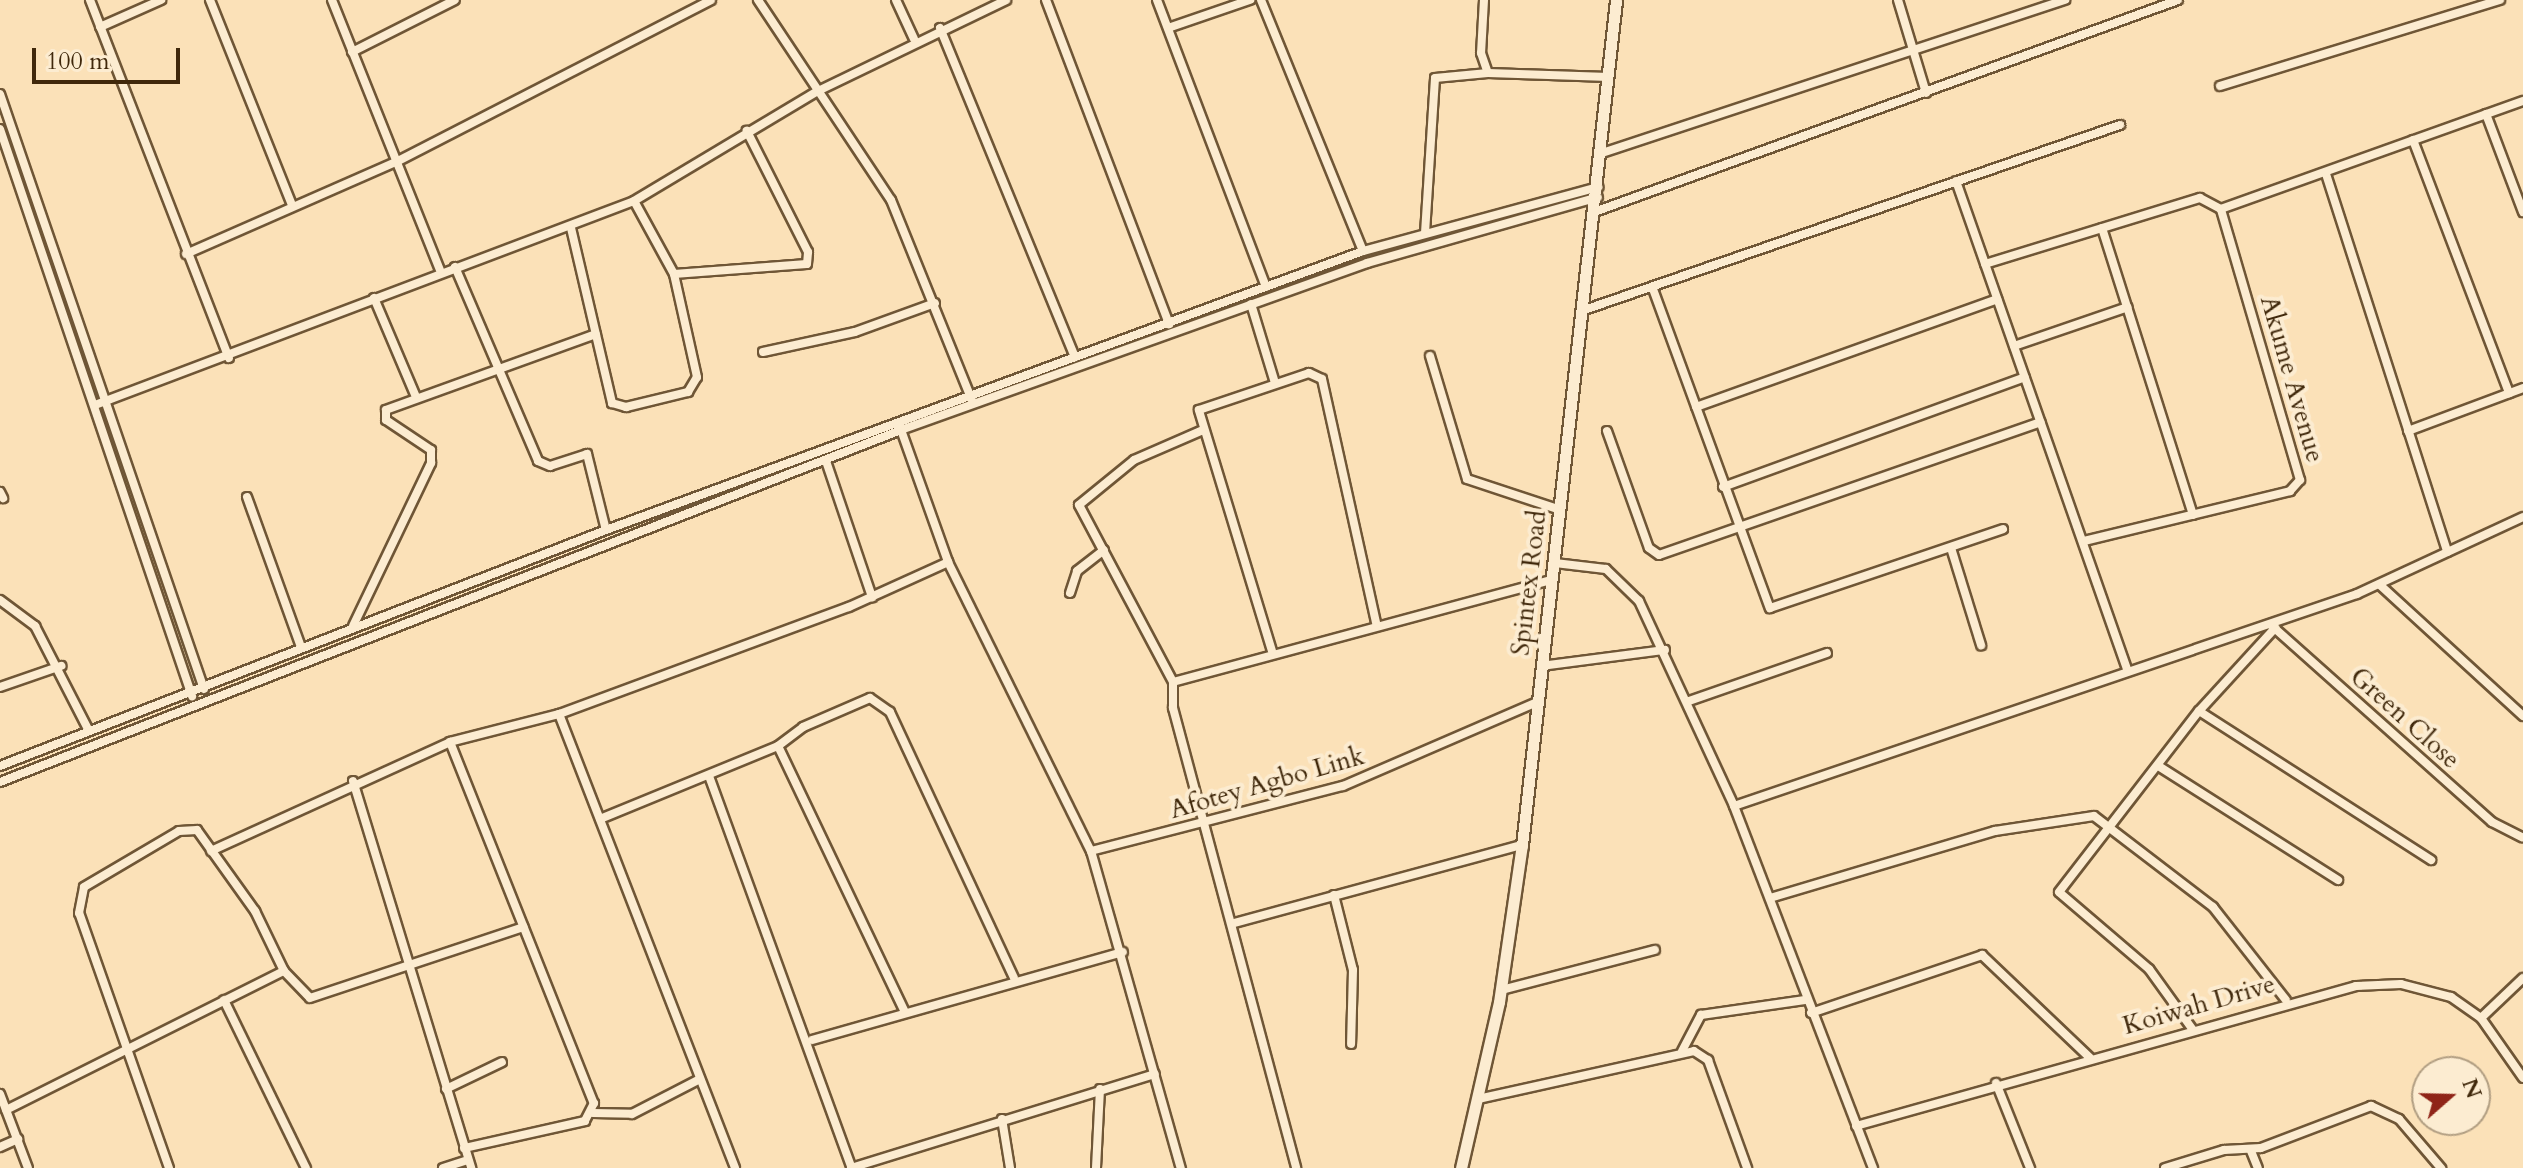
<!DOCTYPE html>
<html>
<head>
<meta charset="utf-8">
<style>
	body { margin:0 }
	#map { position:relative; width:2523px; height:1168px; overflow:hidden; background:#fbe1b8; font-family:Cardo,serif }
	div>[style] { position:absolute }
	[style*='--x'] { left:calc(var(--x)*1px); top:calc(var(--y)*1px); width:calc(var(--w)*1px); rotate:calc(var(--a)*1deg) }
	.roads { filter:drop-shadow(2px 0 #6f5636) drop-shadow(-2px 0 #6f5636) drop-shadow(0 2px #6f5636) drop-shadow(0 -2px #6f5636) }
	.minor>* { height:8px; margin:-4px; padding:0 4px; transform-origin:4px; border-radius:4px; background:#fcecd1 }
	.secondary>* { height:11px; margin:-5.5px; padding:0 5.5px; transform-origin:5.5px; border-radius:5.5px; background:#fcecd1 }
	span { translate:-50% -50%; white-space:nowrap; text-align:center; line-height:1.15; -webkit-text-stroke:8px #fcecd1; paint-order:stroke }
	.street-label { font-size:26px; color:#40280b }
	.north { position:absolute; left:2411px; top:1056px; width:80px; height:80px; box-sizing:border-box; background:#fcecd1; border:2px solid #b19e82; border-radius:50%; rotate:70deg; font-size:22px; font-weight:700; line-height:32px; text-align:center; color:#40280b }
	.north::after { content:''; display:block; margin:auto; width:28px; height:36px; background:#8f2418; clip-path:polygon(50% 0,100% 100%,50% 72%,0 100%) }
	.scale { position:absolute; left:32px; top:48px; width:148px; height:36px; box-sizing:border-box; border:4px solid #40280b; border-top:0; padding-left:10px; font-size:24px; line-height:28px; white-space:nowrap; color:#40280b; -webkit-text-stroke:6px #fcecd1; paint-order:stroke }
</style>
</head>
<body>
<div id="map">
	<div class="roads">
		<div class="minor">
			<i style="--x:90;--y:0;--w:384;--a:68.8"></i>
			<i style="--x:210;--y:0;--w:221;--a:68.2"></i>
			<i style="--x:332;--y:0;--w:294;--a:68.2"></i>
			<i style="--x:758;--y:0;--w:240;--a:56.4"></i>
			<i style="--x:891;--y:200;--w:216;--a:68"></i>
			<i style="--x:896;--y:0;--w:43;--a:65.2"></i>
			<i style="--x:1046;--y:0;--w:347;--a:69.2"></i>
			<i style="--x:1157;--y:0;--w:307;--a:69.2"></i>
			<i style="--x:1261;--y:0;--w:271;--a:67.9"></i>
			<i style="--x:1484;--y:0;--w:53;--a:93.2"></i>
			<i style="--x:1481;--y:53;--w:21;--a:71"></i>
			<i style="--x:1488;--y:73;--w:121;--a:1.9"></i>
			<i style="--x:1898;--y:0;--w:97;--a:73.2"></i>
			<i style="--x:100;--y:27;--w:67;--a:-23.9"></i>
			<i style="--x:940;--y:28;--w:356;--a:67.7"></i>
			<i style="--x:1168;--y:28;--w:87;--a:-18.9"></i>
			<i style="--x:352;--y:52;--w:115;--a:-26.8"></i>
			<i style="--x:2220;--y:86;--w:293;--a:-17.1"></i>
			<i style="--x:0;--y:94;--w:629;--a:71.08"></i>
			<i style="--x:2486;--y:114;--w:105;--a:69.3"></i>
			<i style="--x:0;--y:129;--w:599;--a:71.29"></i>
			<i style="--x:2413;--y:140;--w:271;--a:69.2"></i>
			<i style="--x:1602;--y:153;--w:488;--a:-18.3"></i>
			<i style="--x:2326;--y:174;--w:397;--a:72.2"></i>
			<i style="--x:1956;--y:181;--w:517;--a:70.69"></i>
			<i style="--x:2221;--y:209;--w:321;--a:-19.7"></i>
			<i style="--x:1597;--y:211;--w:618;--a:-19.96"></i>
			<i style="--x:571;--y:228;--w:180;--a:76.8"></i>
			<i style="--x:612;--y:403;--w:15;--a:16"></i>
			<i style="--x:626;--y:407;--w:64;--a:-13.6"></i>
			<i style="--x:688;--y:392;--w:17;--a:-59"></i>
			<i style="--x:697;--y:377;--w:106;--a:-102.6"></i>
			<i style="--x:674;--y:274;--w:83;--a:-118.7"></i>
			<i style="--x:2102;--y:228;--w:301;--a:72.4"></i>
			<i style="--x:1425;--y:233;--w:155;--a:-86.3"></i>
			<i style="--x:1435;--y:78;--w:53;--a:-5.4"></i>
			<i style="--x:186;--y:254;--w:229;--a:-23.7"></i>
			<i style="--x:396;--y:162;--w:354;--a:-27.2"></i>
			<i style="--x:1985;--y:264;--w:225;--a:-17.1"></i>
			<i style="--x:2200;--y:198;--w:24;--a:28"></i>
			<i style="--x:455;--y:267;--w:211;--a:66.8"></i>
			<i style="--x:538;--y:461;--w:13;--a:23"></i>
			<i style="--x:550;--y:466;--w:39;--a:-18"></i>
			<i style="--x:587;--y:454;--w:78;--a:76"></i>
			<i style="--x:674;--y:274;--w:133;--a:-4.3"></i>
			<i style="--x:807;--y:264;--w:12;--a:-85"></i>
			<i style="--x:808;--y:252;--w:136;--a:-116.8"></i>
			<i style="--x:1653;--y:289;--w:340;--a:69.9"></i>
			<i style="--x:1770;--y:608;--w:246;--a:-18.7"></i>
			<i style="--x:374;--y:298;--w:108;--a:67"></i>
			<i style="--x:1251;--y:304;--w:83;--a:73.1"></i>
			<i style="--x:1587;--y:309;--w:564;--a:-19.05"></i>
			<i style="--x:2014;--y:346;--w:120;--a:-18.9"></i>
			<i style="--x:763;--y:352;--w:94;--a:-12.3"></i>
			<i style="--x:855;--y:332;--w:85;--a:-19.9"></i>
			<i style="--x:1430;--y:356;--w:128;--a:73.3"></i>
			<i style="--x:1467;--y:479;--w:99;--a:18.3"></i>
			<i style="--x:95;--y:405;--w:576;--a:-20.73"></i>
			<i style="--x:634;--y:201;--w:214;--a:-30.9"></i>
			<i style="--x:818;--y:91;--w:209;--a:-25.8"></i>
			<i style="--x:1696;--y:407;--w:320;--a:-19.7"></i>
			<i style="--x:900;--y:427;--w:143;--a:70.4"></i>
			<i style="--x:948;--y:562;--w:322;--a:63.7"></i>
			<i style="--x:1091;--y:851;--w:330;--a:74.2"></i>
			<i style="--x:1203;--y:430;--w:75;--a:156.5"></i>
			<i style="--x:1134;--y:460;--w:71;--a:140.7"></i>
			<i style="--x:1079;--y:505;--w:200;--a:62"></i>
			<i style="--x:1173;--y:682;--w:26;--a:90"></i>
			<i style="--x:1173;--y:708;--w:476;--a:75"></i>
			<i style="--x:1607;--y:431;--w:124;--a:70.3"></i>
			<i style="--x:1649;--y:548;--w:12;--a:35"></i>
			<i style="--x:1659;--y:555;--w:404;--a:-19.2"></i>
			<i style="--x:2408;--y:431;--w:123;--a:-20.5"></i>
			<i style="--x:826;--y:461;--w:144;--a:71.3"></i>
			<i style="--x:1723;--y:487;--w:321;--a:-20"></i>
			<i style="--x:0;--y:492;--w:7;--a:63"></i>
			<i style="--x:247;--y:497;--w:159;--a:70.2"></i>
			<i style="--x:2084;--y:541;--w:212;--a:-13.6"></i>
			<i style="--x:2290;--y:491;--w:15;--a:-48"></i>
			<i style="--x:2300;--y:480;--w:282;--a:-106.3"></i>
			<i style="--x:1951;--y:548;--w:102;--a:72.8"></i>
			<i style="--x:1555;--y:563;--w:51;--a:6.7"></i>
			<i style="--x:1606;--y:569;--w:46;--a:44.1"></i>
			<i style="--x:1639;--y:601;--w:226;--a:65.1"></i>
			<i style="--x:1734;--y:806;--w:388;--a:69"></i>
			<i style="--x:2380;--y:585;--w:194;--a:42.5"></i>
			<i style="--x:1070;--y:593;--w:23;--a:-72"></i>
			<i style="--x:1077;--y:571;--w:34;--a:-38"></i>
			<i style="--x:0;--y:600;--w:44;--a:36.6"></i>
			<i style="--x:35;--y:626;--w:118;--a:62.8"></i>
			<i style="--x:2271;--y:625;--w:296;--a:41.7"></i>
			<i style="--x:2492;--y:822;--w:34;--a:27"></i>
			<i style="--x:353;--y:626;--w:181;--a:-64.4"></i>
			<i style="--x:431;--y:463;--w:13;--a:-90"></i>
			<i style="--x:431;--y:450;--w:54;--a:-146.3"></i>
			<i style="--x:386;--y:420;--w:10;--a:-90"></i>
			<i style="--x:386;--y:410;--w:223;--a:-19.9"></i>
			<i style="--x:1272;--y:651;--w:252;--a:-106.9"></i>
			<i style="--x:1199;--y:410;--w:116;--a:-18.6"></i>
			<i style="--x:1309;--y:373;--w:14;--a:25"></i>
			<i style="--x:1322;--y:379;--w:250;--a:77.5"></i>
			<i style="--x:1541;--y:666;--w:125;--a:-7.4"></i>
			<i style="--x:1173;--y:682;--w:392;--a:-15.1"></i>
			<i style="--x:0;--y:687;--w:65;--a:-19"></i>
			<i style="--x:1689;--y:701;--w:146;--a:-19.2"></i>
			<i style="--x:2199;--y:711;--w:276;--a:32.7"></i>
			<i style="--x:559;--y:714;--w:487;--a:68.8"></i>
			<i style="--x:450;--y:742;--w:389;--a:68.3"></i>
			<i style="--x:594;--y:1103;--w:20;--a:117"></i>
			<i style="--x:585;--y:1121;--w:124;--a:167.4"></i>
			<i style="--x:778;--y:746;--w:295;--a:64.5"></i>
			<i style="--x:0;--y:766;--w:650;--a:-21.28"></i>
			<i style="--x:606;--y:530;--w:807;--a:-20.23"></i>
			<i style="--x:1363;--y:251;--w:244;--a:-15.2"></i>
			<i style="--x:2160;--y:767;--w:211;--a:32.4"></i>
			<i style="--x:709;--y:776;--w:417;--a:70"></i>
			<i style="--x:353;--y:781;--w:405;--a:73"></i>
			<i style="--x:0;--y:782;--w:967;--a:-21.34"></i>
			<i style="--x:901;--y:430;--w:495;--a:-19.7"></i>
			<i style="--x:1367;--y:263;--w:240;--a:-15.9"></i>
			<i style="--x:1734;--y:806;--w:658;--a:-18.79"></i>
			<i style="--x:2357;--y:594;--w:183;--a:-24.9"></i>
			<i style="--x:600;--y:819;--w:192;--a:-22.3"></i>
			<i style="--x:778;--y:746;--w:31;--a:-37"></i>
			<i style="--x:803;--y:727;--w:73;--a:-23.4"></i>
			<i style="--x:870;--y:698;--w:24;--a:35"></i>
			<i style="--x:890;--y:712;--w:293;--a:65"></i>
			<i style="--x:211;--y:851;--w:263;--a:-24.5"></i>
			<i style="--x:450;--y:742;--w:113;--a:-14.4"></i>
			<i style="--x:559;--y:714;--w:309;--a:-20.3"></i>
			<i style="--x:849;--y:607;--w:109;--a:-24.4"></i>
			<i style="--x:1091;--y:851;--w:260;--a:-14.5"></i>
			<i style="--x:1343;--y:786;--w:211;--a:-23.4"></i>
			<i style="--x:1334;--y:895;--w:77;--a:75.8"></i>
			<i style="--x:1353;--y:970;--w:74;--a:91.5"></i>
			<i style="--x:1770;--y:898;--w:235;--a:-16.6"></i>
			<i style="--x:1995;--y:831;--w:100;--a:-8.6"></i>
			<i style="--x:2094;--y:816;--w:150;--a:37.4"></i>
			<i style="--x:2213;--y:907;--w:118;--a:51.9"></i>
			<i style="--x:1234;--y:923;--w:298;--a:-15.2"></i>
			<i style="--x:1501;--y:990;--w:159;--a:-14.6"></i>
			<i style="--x:224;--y:1000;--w:187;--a:64"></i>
			<i style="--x:1811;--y:1013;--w:181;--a:-18.7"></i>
			<i style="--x:1982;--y:955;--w:149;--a:43.6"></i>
			<i style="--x:2481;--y:1018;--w:58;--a:-43.6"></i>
			<i style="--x:2193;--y:1030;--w:75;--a:-125.8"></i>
			<i style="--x:2149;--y:969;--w:118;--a:-139.5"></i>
			<i style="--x:2059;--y:892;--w:229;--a:-52.3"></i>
			<i style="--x:2199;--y:711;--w:113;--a:-47.5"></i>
			<i style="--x:812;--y:1040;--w:323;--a:-15.8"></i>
			<i style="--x:1682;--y:1051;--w:41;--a:-62.2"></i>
			<i style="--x:1701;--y:1015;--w:105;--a:-8.2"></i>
			<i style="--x:1996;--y:1083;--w:92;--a:68.2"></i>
			<i style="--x:446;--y:1089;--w:62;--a:-25.7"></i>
			<i style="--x:0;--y:1094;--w:79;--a:69.3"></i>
			<i style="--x:1478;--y:1099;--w:221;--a:-12.5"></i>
			<i style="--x:1694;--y:1051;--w:17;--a:33"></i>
			<i style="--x:1708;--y:1060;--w:115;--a:70.1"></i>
			<i style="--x:6;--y:1110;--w:311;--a:-26.6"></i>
			<i style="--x:593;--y:1113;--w:39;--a:1"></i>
			<i style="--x:632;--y:1114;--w:76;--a:-27.2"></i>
			<i style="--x:1002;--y:1119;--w:50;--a:80.7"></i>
			<i style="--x:1856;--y:1126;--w:519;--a:-15.64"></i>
			<i style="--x:2356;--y:986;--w:45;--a:-2.5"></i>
			<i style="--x:2401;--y:984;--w:52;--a:14.6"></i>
			<i style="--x:2451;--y:997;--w:37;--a:35"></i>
			<i style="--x:2481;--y:1018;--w:73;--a:55"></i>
			<i style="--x:0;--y:1147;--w:20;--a:-24"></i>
			<i style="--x:2251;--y:1151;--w:18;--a:68"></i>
			<i style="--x:169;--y:1168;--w:270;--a:-109.4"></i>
			<i style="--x:79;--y:913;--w:26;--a:-79"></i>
			<i style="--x:84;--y:887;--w:110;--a:-30.5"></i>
			<i style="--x:179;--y:831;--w:18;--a:-3"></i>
			<i style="--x:197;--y:830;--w:100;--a:54.4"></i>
			<i style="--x:255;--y:911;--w:67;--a:64.2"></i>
			<i style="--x:284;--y:971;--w:37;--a:46"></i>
			<i style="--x:310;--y:998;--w:225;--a:-18.4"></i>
			<i style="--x:443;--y:1168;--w:26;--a:-18"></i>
			<i style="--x:851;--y:1168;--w:318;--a:-17.2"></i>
			<i style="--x:1096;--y:1168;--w:79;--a:-87.1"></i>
			<i style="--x:2165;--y:1168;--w:62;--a:-17"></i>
			<i style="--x:2224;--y:1150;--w:37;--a:-3"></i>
			<i style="--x:2261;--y:1148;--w:118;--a:-20.9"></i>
			<i style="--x:2371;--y:1106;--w:31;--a:25"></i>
			<i style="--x:2399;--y:1119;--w:65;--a:49.4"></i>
		</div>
		<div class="secondary">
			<i style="--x:1461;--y:1168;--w:170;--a:-77.1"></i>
			<i style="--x:1499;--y:1002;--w:159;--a:-81.7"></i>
			<i style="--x:1522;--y:845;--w:850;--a:-83.65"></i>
		</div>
	</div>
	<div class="street-label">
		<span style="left:2292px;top:379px;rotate:74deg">Akume Avenue</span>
		<span style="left:1529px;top:583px;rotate:-83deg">Spintex Road</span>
		<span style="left:2405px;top:718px;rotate:42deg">Green Close</span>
		<span style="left:1267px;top:783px;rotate:-16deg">Afotey Agbo Link</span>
		<span style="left:2199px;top:1005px;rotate:-16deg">Koiwah Drive</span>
	</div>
	<div class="north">N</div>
	<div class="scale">100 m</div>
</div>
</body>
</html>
